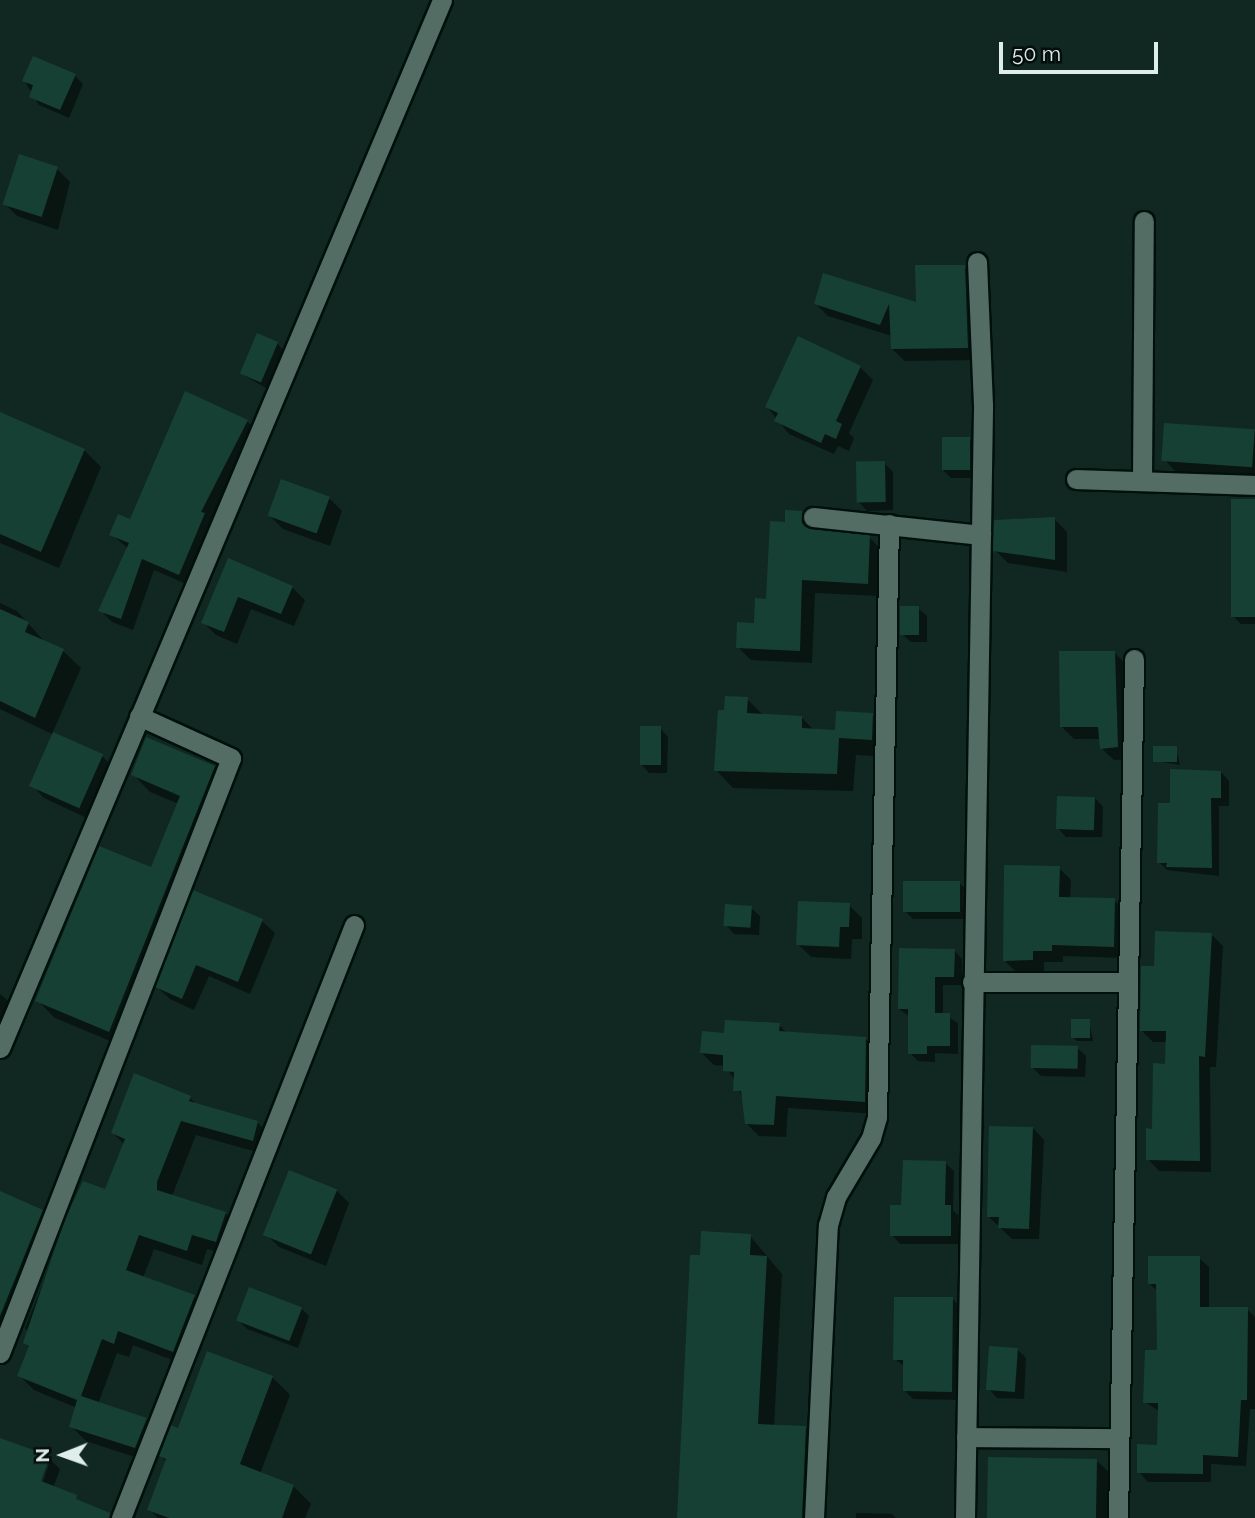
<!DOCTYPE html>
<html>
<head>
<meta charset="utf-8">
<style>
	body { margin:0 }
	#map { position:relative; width:1255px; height:1518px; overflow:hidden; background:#102821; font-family:Raleway,sans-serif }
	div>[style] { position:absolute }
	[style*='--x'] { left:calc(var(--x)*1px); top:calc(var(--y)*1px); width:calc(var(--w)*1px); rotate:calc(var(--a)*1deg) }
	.shadow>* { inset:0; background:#0007 }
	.building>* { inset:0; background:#174035; transform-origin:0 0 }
	.roads { filter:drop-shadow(2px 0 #00100b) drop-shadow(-2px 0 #00100b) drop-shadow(0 2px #00100b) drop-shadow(0 -2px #00100b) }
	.street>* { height:19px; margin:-9.5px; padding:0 9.5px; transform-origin:9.5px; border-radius:9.5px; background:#536c64 }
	span { translate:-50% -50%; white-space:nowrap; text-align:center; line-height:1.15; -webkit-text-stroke:7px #050e0c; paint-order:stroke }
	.north { position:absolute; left:28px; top:1420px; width:70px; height:70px; -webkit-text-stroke:5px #050e0c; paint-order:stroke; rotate:269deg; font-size:19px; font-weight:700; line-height:28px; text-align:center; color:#e0eeea }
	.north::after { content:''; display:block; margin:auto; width:24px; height:32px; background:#e0eeea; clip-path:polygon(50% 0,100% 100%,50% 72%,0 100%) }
	.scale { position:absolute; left:999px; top:42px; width:159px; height:32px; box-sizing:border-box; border:4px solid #e0eeea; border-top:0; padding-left:9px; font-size:21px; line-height:24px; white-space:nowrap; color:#e0eeea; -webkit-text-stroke:5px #050e0c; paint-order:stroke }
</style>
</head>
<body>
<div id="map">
	<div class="shadow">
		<i style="clip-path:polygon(75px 76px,83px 84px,69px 118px,39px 105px,24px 80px)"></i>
		<i style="clip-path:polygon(57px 169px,70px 182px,58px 230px,17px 216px,4px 203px)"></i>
		<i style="clip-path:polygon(964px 267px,976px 279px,980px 360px,905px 361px,892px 349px,892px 336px,828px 316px,816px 304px,824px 275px,917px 304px)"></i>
		<i style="clip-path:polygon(277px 343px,285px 352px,269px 390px,242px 374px)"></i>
		<i style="clip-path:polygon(860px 367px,873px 380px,849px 433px,854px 438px,849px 451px,838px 446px,834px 454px,789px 434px,767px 407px)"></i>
		<i style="clip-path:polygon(0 414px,84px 450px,101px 467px,59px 568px,0 543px)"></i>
		<i style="clip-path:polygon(247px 421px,259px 433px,191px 586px,154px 570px,133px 630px,112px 622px,100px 610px,129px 549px,112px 535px)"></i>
		<i style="clip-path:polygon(1255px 431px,1255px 475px,1176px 472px,1166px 461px)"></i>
		<i style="clip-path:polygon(969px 439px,978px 447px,977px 478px,951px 478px,943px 470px)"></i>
		<i style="clip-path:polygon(884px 463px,893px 472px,893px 510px,867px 511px,859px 502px)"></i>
		<i style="clip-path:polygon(329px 498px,342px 511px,330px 546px,283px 529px,270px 516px)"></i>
		<i style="clip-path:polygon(1255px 501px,1255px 624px,1241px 624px,1233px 616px)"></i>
		<i style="clip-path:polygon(802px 512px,815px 529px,869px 537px,882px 550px,880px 596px,815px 593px,812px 663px,751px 660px,738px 647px,768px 600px,786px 524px)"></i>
		<i style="clip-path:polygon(1054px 519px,1067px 532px,1067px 572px,1008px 563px,995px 550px)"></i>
		<i style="clip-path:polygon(229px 561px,292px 587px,305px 600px,294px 626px,251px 609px,237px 644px,216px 635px,203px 622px)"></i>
		<i style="clip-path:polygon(0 603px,17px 611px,45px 642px,63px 651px,81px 668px,52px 734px,0 709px)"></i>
		<i style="clip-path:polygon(918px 608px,927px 616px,927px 642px,911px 642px,902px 634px)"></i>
		<i style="clip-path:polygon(1114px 652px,1127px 665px,1130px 759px,1114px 760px,1101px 748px,1101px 739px,1074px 739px,1062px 727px)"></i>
		<i style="clip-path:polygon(747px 699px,764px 716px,802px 718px,815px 731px,837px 732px,872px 714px,890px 732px,889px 757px,856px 755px,853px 791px,733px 788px,716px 770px,726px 712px)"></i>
		<i style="clip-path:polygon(660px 728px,668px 737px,667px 773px,649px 773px,641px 764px)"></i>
		<i style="clip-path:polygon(53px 734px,102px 756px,114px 768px,89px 819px,44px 798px,33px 786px)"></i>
		<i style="clip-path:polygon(1176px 748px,1180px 765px,1155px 761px)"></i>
		<i style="clip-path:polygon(214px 768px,231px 785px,127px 1048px,55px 1018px,37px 1000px,152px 869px,179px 804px,150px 792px,133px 774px)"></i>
		<i style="clip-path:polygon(1221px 772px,1229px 781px,1229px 806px,1219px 806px,1219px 876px,1167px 870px,1159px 862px,1172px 805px)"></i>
		<i style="clip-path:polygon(1095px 798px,1103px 807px,1102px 837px,1066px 837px,1058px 828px)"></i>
		<i style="clip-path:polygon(1059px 868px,1071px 880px,1070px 899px,1114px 900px,1126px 912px,1125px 958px,1063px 956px,1063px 962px,1044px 962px,1044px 971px,1016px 972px,1004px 960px)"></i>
		<i style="clip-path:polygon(959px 883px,968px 891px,968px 919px,913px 919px,905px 911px)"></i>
		<i style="clip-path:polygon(194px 893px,262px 921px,275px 933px,250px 994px,209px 976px,194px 1010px,170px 999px,157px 987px)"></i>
		<i style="clip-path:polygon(849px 905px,862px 918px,862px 939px,852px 939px,851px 959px,811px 957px,798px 944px)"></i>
		<i style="clip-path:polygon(751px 908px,760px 916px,759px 935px,734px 934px,726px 925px)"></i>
		<i style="clip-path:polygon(1211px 934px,1223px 946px,1216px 1067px,1210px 1067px,1211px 1172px,1159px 1171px,1148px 1159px,1167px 1065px,1167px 1042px,1153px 1042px,1142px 1031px,1156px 968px)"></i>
		<i style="clip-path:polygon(954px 950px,962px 959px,962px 985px,943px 985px,943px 1014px,958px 1023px,958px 1054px,935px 1053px,935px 1062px,918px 1061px,910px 1053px,910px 1017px,899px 1009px)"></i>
		<i style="clip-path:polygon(0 994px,12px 1004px,0 1031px)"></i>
		<i style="clip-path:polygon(1089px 1021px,1093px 1041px,1077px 1041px,1073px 1038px)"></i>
		<i style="clip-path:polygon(779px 1025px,788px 1034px,866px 1039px,878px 1052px,877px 1114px,788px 1108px,786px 1137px,759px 1136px,746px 1123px,747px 1112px,736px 1082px,725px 1066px,714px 1065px,701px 1052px,726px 1035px)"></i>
		<i style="clip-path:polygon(1077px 1048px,1086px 1056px,1085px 1077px,1041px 1076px,1033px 1068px)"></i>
		<i style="clip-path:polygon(190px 1098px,198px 1106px,258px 1123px,273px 1138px,268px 1155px,196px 1135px,172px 1196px,225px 1213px,240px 1228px,231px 1256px,207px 1249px,202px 1265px,154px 1249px,143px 1278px,194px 1297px,209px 1312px,188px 1366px,133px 1345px,129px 1357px,117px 1353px,98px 1404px,146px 1419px,161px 1434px,150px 1462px,86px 1441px,71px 1426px,77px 1408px,34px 1390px,19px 1375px,30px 1348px,25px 1343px,29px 1332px,25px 1328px,84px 1183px,106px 1192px,124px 1144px,113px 1133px)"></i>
		<i style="clip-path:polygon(1033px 1128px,1044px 1140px,1039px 1239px,1012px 1239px,989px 1217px)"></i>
		<i style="clip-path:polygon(945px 1163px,954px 1171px,953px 1210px,958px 1215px,958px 1244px,900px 1244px,892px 1235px,903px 1207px)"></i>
		<i style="clip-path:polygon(336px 1190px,349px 1203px,326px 1266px,279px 1247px,266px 1234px)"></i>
		<i style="clip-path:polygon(0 1193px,42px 1211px,55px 1224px,13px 1330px,0 1325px)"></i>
		<i style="clip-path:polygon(750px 1236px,782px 1274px,774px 1426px,805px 1427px,822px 1443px,820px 1518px,681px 1518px,702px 1257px)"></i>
		<i style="clip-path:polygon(1199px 1258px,1209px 1267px,1209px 1309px,1247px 1309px,1255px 1317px,1255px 1409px,1250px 1409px,1246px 1466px,1211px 1464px,1211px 1482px,1148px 1482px,1139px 1472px,1159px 1446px,1159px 1411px,1145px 1402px,1159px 1352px,1158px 1292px,1150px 1284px)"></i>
		<i style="clip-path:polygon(952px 1298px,960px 1307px,960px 1400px,913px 1399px,905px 1391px,905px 1367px,895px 1359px)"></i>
		<i style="clip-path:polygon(301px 1308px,309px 1316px,298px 1348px,247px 1329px,239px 1321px)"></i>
		<i style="clip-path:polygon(1017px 1349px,1026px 1358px,1024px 1399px,997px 1398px,989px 1389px)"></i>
		<i style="clip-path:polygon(208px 1353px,273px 1378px,290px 1395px,260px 1474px,293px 1486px,311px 1504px,305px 1518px,158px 1518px,149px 1509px,167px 1462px,161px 1456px,179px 1430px)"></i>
		<i style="clip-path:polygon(evenodd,0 1440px,49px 1458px,60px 1469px,53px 1488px,112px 1518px,0 1518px,0 1440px,46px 1461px,50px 1461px,40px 1490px,36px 1489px,46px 1461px)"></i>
		<i style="clip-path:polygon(1096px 1460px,1114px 1477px,1113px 1518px,989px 1518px)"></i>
		<i style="clip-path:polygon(856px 1513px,892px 1514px,896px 1518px,856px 1518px)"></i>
	</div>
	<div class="building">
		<i style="clip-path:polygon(33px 56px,76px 74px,60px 110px,29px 97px,33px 85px,22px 81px)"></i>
		<i style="left:19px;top:154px;width:41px;height:53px;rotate:18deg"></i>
		<i style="clip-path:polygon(915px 265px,965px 265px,968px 348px,891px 349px,889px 304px,880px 325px,814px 304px,823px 273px,916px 302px)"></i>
		<i style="left:257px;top:333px;width:23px;height:44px;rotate:23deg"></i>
		<i style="clip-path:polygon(798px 336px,861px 366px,836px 421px,842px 424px,836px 439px,825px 434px,821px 443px,774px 421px,778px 413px,765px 407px)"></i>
		<i style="clip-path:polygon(185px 391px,248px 420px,201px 512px,205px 513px,179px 575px,142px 559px,121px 619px,98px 611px,129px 543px,109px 535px,118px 514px,130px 519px)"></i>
		<i style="clip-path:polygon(0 412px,85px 449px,41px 552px,0 534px)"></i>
		<i style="left:1164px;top:423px;width:91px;height:38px;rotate:4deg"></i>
		<i style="left:942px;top:437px;width:28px;height:33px"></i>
		<i style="left:885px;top:461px;width:41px;height:29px;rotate:89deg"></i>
		<i style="left:281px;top:479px;width:52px;height:39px;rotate:20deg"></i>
		<i style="left:1231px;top:499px;width:24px;height:118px"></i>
		<i style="clip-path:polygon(785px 510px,803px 511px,802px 523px,811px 529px,870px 535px,868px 584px,802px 580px,800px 651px,736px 648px,737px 622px,754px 623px,755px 598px,766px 599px,770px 521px,785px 522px)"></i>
		<i style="clip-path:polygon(1055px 517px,1055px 560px,993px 551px,994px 520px)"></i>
		<i style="clip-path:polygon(228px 558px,293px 586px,281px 614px,238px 597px,224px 632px,201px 623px)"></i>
		<i style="left:900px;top:606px;width:19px;height:29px"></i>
		<i style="clip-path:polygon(0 609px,29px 622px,25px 632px,64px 649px,35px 718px,0 701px)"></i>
		<i style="clip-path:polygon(1059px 651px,1115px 651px,1118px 747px,1100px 749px,1098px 727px,1060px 727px)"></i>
		<i style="clip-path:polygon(725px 696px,748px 697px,747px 713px,802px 716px,802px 728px,835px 730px,836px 711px,873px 713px,872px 740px,839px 738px,837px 774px,714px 771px,718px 710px,724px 710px)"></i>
		<i style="left:640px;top:726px;width:21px;height:39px"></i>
		<i style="left:53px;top:732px;width:55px;height:59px;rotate:24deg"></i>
		<i style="clip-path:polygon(146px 737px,215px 766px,109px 1032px,35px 1001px,99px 846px,151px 867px,180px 796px,131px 775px)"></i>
		<i style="left:1153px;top:746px;width:24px;height:16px"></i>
		<i style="clip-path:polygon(1170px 769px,1221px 771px,1221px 798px,1211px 798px,1212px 868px,1166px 867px,1167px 863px,1157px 863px,1158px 803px,1170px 803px)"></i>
		<i style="left:1057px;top:796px;width:38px;height:33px;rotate:2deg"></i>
		<i style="clip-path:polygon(1004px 865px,1060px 866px,1059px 897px,1115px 898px,1114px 947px,1052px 945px,1052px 951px,1033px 951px,1033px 960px,1003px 961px)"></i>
		<i style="left:903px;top:881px;width:57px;height:31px"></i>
		<i style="clip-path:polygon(193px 890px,263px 919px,238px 982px,196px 965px,182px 999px,155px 987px)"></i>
		<i style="clip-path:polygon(798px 901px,850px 903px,849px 927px,840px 927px,839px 947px,796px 945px)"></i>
		<i style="left:725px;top:904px;width:27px;height:22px;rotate:4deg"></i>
		<i style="clip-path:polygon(1155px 931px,1212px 933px,1205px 1057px,1199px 1056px,1200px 1161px,1146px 1160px,1146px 1128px,1152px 1129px,1153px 1063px,1165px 1064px,1166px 1031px,1140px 1031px,1141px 966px,1154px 966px)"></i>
		<i style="clip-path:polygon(899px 948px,955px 949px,954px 977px,935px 977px,935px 1013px,950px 1013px,950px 1046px,927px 1046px,927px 1054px,908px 1054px,908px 1009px,898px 1009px)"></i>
		<i style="left:1090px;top:1019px;width:19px;height:19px;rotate:90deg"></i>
		<i style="clip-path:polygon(725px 1020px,780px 1023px,779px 1031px,866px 1037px,865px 1102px,776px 1096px,774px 1125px,745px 1124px,741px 1091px,733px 1091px,734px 1072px,723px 1071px,723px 1055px,700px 1053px,702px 1031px,724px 1033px)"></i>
		<i style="left:1031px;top:1045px;width:47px;height:23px;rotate:1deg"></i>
		<i style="clip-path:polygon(134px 1073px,191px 1096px,189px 1101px,258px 1121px,253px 1141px,181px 1121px,157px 1182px,157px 1190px,226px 1212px,216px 1242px,192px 1235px,187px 1251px,139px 1235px,126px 1270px,195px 1295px,173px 1352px,118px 1331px,114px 1344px,102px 1339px,81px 1396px,147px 1418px,135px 1448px,69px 1427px,77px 1400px,17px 1376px,29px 1346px,23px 1343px,65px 1219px,83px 1181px,105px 1189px,125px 1139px,111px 1133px)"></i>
		<i style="clip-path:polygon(989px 1126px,1033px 1127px,1029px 1229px,998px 1228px,999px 1217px,987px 1217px)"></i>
		<i style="clip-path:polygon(903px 1160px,946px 1161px,945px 1205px,951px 1205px,951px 1236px,890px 1236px,890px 1205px,901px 1205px)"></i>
		<i style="left:289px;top:1170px;width:52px;height:70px;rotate:22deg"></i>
		<i style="clip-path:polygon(0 1191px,43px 1210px,0 1316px)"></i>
		<i style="clip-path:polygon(701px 1231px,751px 1234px,750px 1255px,767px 1256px,758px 1424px,806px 1426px,802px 1518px,677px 1518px,690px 1255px,700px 1255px)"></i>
		<i style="clip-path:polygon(1148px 1256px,1200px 1256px,1200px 1307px,1248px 1307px,1247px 1400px,1241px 1400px,1238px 1457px,1203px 1455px,1203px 1474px,1137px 1473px,1137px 1444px,1157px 1445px,1158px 1403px,1143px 1403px,1145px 1350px,1157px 1350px,1156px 1284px,1148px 1284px)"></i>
		<i style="left:249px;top:1287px;width:57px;height:36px;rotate:21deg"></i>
		<i style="clip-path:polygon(894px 1297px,953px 1297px,952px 1392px,903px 1391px,903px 1360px,893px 1360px)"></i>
		<i style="left:989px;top:1346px;width:29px;height:44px;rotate:4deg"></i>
		<i style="clip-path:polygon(207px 1351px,273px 1376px,240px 1464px,294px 1485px,282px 1518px,169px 1518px,147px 1510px,166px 1459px,159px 1456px,171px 1425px,178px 1428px)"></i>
		<i style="clip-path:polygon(0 1438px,50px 1456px,41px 1481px,77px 1495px,76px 1499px,110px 1513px,109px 1518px,0 1518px)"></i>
		<i style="left:988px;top:1457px;width:109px;height:61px;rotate:1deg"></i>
	</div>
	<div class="roads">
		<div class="street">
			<i style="--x:1076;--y:479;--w:179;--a:1.9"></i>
			<i style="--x:1142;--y:479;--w:258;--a:-89.6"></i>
			<i style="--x:813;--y:517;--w:169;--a:6.1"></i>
			<i style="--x:972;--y:982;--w:154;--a:0"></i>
			<i style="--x:0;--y:1048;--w:1137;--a:-67.13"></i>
			<i style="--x:0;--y:1353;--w:638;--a:-68.78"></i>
			<i style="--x:231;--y:758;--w:101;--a:-155.5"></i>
			<i style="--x:966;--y:1437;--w:153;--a:0.4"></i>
			<i style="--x:121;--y:1518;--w:637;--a:-68.55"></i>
			<i style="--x:814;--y:1518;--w:293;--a:-87.3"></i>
			<i style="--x:828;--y:1225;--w:29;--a:-74"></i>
			<i style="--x:836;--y:1197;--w:69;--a:-59.3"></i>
			<i style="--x:871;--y:1138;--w:22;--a:-74"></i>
			<i style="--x:877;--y:1117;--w:593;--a:-88.84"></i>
			<i style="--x:965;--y:1518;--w:1113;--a:-89.07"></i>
			<i style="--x:983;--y:405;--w:143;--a:-92.4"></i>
			<i style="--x:1118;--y:1518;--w:859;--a:-88.93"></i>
		</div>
	</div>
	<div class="north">N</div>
	<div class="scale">50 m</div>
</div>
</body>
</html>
